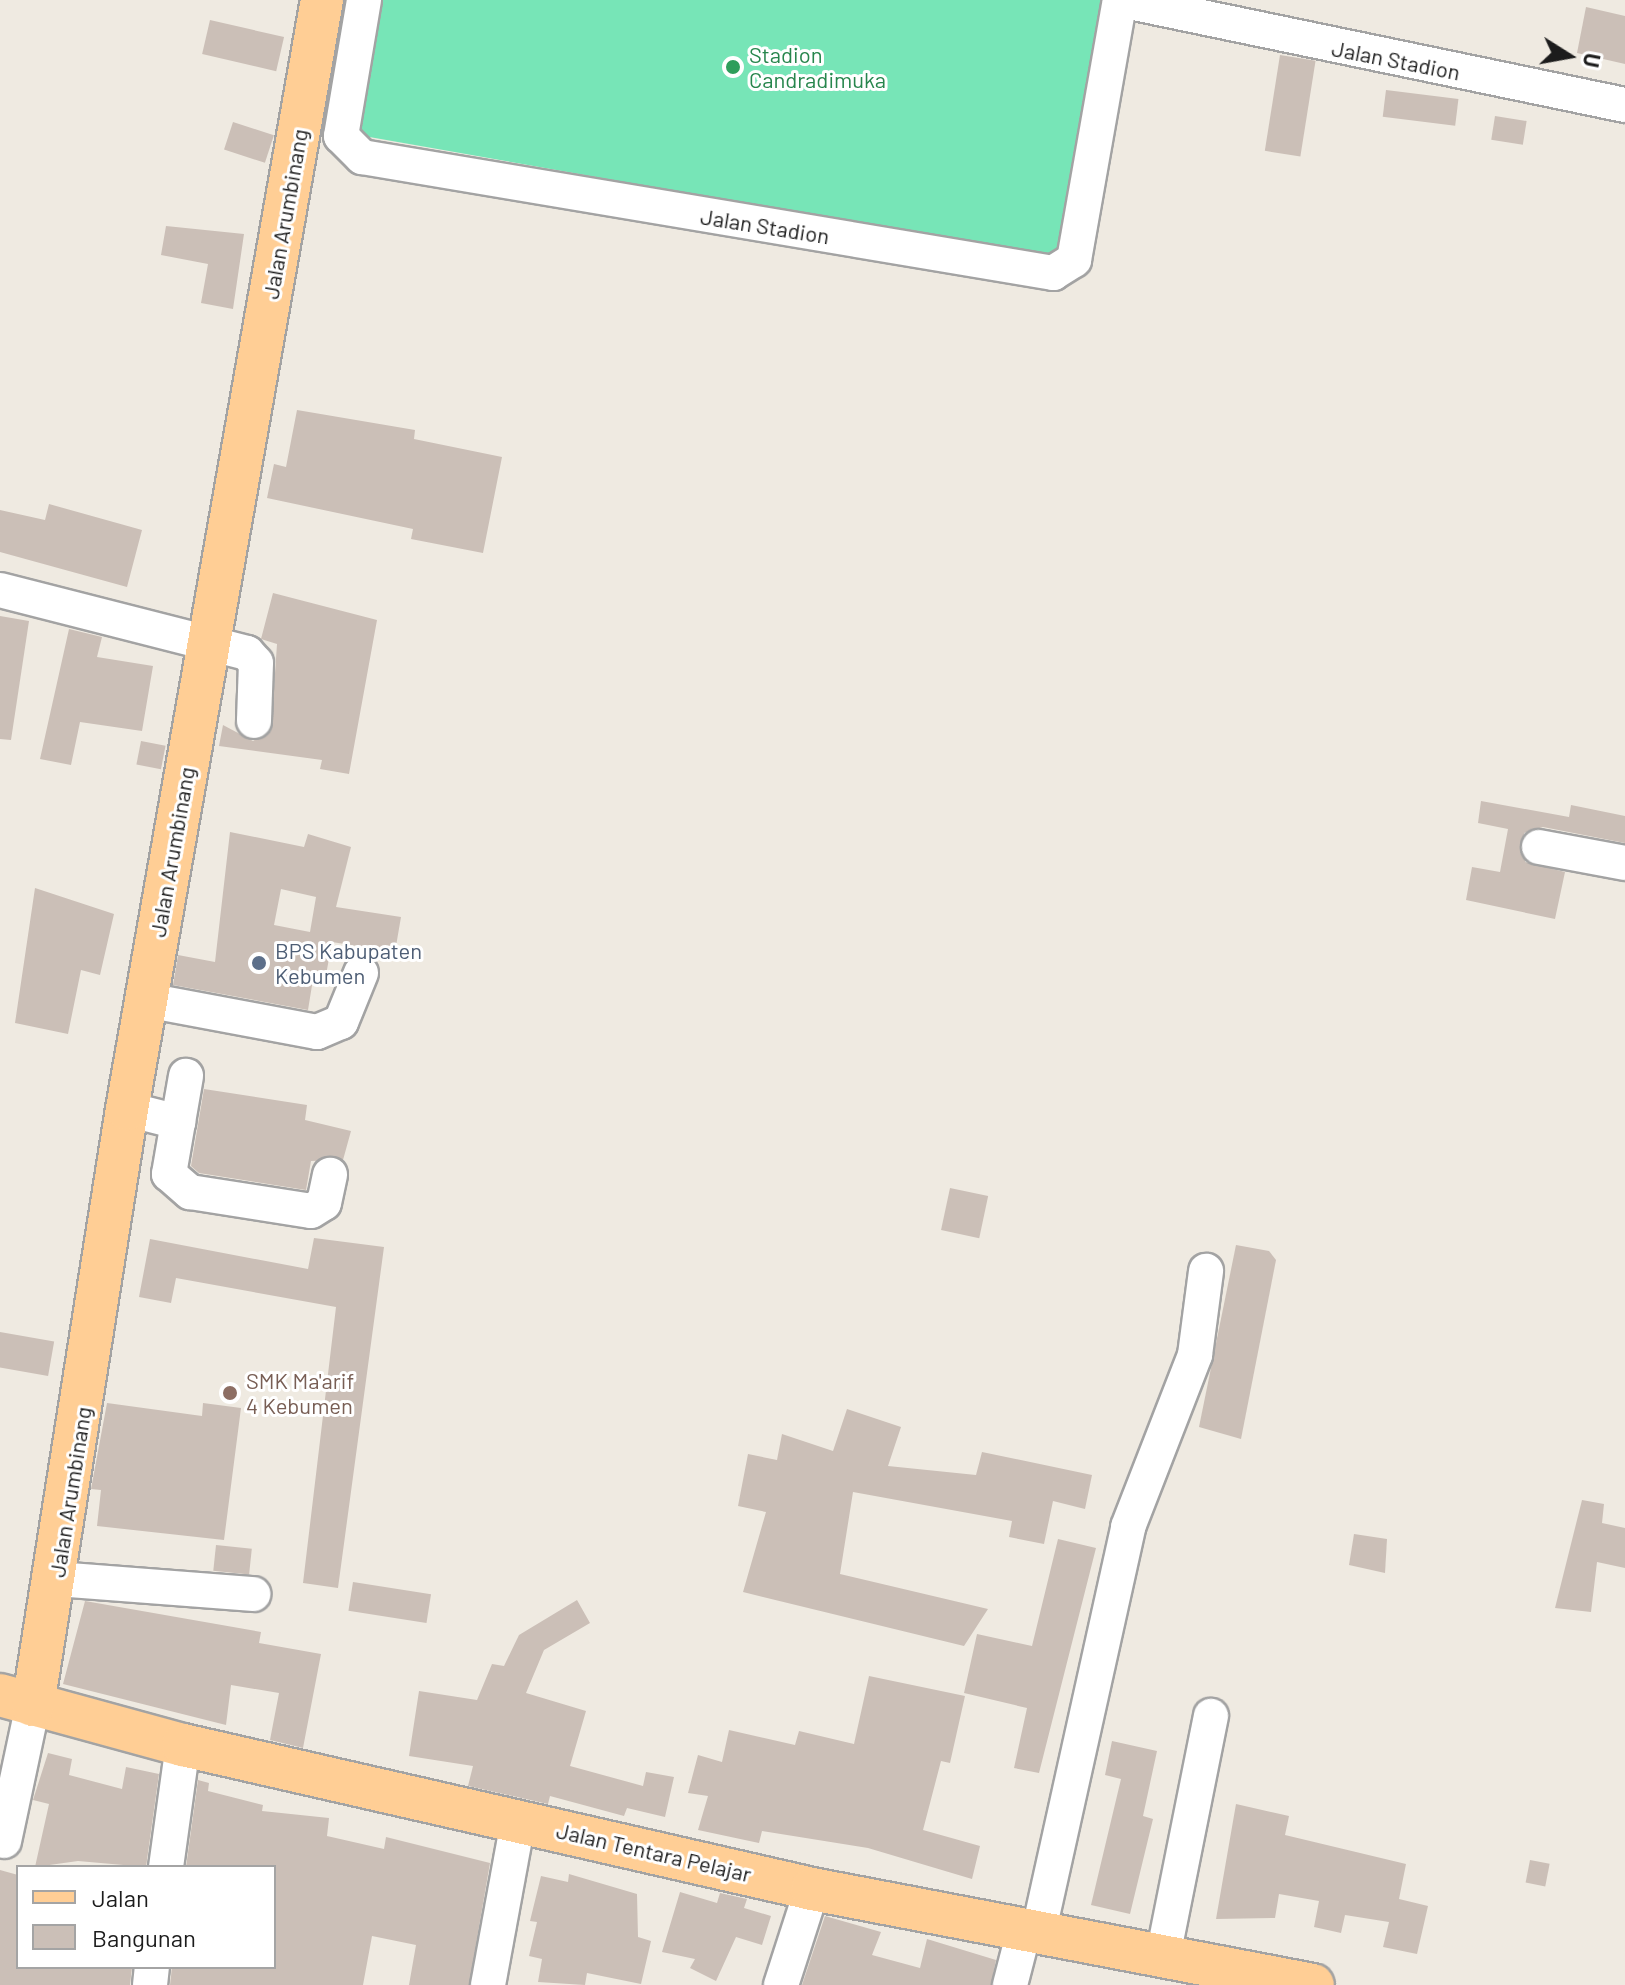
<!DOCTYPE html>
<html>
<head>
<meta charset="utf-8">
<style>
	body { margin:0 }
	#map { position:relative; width:1625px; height:1985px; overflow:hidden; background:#efeae1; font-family:Barlow,sans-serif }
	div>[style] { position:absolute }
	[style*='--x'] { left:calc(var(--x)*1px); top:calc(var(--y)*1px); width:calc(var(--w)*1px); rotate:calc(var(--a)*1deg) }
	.pitch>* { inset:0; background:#77e5b7 }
	.building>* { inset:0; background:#cbbfb7; transform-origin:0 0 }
	.roads { filter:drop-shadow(2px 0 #a3a3a3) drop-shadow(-2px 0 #a3a3a3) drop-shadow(0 2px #a3a3a3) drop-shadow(0 -2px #a3a3a3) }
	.minor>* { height:34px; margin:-17px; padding:0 17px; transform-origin:17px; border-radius:17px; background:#fff }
	.major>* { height:42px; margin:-21px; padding:0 21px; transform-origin:21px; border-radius:21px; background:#ffce95 }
	.dots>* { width:22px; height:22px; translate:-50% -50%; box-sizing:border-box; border:4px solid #fff; border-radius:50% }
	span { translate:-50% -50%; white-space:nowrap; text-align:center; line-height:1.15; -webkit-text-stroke:6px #fff; paint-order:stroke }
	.leisure-label { font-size:22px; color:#27864d }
	.left { translate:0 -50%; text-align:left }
	.street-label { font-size:22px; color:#1c1c1c }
	.service-label { font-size:22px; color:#4e5e75 }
	.education-label { font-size:22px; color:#785e54 }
	.legend { position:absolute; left:16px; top:1865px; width:260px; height:104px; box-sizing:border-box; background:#fff; border:2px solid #a4a4a4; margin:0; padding:10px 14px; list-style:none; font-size:24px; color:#1c1c1c }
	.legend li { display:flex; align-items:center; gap:16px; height:40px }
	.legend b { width:40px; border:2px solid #a4a4a4 }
	.north { position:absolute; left:1529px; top:16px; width:80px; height:80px; -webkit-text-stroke:6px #fff; paint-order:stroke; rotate:101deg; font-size:22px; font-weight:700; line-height:32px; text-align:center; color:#1c1c1c }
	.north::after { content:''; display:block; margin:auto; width:28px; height:36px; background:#1c1c1c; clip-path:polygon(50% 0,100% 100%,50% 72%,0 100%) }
</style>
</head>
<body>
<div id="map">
	<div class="pitch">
		<i style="clip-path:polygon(382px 0,1109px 0,1063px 259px,358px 135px)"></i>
	</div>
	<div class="building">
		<i style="clip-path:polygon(1586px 7px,1625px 16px,1625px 64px,1577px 53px)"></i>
		<i style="left:210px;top:20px;width:76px;height:35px;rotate:13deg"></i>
		<i style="left:1280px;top:55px;width:36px;height:97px;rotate:9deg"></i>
		<i style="left:1386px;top:90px;width:73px;height:27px;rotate:7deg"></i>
		<i style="left:1495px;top:116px;width:32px;height:24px;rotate:9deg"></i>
		<i style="left:233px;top:122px;width:43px;height:29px;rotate:18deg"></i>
		<i style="clip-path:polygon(166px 226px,244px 234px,233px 309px,201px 303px,208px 264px,161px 255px)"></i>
		<i style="clip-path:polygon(297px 410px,415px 430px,414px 439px,502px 457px,483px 553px,411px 539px,413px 529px,267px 498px,274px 464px,286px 467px)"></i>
		<i style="clip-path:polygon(49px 504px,142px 530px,127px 587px,0 552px,0 510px,45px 520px)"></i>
		<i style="clip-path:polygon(273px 593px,377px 620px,349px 774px,320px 769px,322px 760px,219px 746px,223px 725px,253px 741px,271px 731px,277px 644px,261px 639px)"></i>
		<i style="clip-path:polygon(0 616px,29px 621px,11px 740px,0 739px)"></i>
		<i style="clip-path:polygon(69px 629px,102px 637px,97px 657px,153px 666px,142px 731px,80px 722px,71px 765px,40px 759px)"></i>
		<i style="left:141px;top:741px;width:25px;height:24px;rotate:11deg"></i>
		<i style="clip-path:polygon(1481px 801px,1569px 817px,1571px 805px,1625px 816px,1625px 843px,1543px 827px,1524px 833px,1525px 862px,1565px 872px,1555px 919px,1466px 900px,1472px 867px,1500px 872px,1508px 829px,1478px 823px)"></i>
		<i style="clip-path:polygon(evenodd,230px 832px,304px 847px,308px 834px,351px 847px,336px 907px,401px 917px,395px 952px,332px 942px,326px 975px,314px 973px,308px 1010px,173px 985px,178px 955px,215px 962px,230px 832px,281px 889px,316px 897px,310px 932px,274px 925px,281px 889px)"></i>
		<i style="clip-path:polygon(35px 888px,114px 914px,100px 975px,81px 970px,68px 1034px,15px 1023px)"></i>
		<i style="clip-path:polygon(204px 1089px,307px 1105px,305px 1120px,351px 1131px,343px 1160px,311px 1161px,306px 1190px,199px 1173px,191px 1166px)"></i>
		<i style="left:950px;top:1188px;width:39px;height:43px;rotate:12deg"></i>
		<i style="clip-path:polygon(314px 1238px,384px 1247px,338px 1588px,303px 1583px,336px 1307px,176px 1278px,171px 1303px,139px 1297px,150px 1239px,308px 1269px)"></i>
		<i style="clip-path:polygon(1236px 1245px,1269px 1251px,1276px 1260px,1241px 1439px,1199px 1427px)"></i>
		<i style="left:0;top:1332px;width:55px;height:35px;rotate:10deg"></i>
		<i style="clip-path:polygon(107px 1403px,202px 1416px,203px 1403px,241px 1408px,224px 1540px,97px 1526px,101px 1490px,91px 1489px)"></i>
		<i style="clip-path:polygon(847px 1409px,901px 1427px,888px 1466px,976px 1475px,982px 1452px,1092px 1475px,1085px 1509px,1053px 1501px,1044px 1544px,1009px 1537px,1012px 1521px,853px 1492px,840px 1574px,988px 1609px,964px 1646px,743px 1592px,766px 1512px,738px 1506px,748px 1454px,777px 1460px,782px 1434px,833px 1451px)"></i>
		<i style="clip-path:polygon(1582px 1500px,1604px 1504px,1602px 1523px,1625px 1528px,1625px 1568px,1597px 1562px,1591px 1612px,1555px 1608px)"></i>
		<i style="clip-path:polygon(1354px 1534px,1387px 1539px,1385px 1573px,1349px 1565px)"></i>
		<i style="clip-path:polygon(1058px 1539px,1096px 1548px,1039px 1773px,1014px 1768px,1027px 1708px,964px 1693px,977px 1634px,1032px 1646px)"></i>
		<i style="left:216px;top:1545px;width:36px;height:26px;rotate:6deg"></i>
		<i style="left:353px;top:1582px;width:79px;height:29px;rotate:9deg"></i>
		<i style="clip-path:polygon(577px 1600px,590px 1623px,544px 1650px,526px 1693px,586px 1711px,570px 1766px,643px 1786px,646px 1772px,674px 1777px,665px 1817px,627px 1808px,624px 1816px,550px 1796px,548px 1804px,468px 1786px,473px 1766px,409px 1756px,419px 1691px,477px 1700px,492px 1664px,504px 1666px,519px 1635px)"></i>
		<i style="clip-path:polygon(85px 1601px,261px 1632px,259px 1643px,321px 1654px,303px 1748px,270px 1740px,279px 1693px,231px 1685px,226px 1725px,63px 1684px)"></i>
		<i style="clip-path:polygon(869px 1676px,965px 1696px,950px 1763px,941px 1761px,923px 1830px,980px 1846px,972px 1879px,868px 1848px,762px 1831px,759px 1843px,698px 1830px,708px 1796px,688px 1793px,698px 1755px,722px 1762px,729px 1730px,795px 1745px,799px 1731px,854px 1744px)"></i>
		<i style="clip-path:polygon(1112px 1741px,1157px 1751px,1143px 1816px,1153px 1819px,1130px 1914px,1091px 1905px,1121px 1779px,1105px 1775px)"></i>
		<i style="clip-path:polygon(48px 1753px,72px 1759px,69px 1775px,122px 1789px,126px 1767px,159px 1774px,146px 1867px,78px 1861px,35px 1867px,49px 1804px,33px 1800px)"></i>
		<i style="clip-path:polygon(198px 1780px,209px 1783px,208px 1791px,263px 1805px,262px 1811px,329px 1818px,327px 1836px,384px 1849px,386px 1837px,490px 1863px,469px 1985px,409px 1985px,416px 1945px,372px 1936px,363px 1985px,170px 1985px,172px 1967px,274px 1967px,274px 1867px,186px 1867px)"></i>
		<i style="clip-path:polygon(1236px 1804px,1289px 1816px,1285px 1835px,1406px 1864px,1399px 1899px,1428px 1906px,1417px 1954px,1383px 1947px,1389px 1922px,1345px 1915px,1341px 1933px,1314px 1927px,1319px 1901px,1279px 1894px,1275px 1918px,1216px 1919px)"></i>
		<i style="left:1530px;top:1860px;width:20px;height:23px;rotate:11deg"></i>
		<i style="clip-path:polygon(0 1870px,18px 1875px,18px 1967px,132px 1967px,130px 1985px,0 1985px)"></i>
		<i style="clip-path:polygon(569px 1874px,637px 1894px,638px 1937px,651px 1941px,641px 1984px,587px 1973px,585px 1985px,538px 1982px,542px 1959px,529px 1956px,537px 1922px,530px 1921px,541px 1876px,568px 1882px)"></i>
		<i style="clip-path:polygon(680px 1892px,717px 1903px,720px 1893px,747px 1899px,744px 1908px,771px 1916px,762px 1945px,736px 1937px,716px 1981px,690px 1968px,695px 1959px,662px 1952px)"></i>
		<i style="clip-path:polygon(825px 1916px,881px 1932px,872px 1955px,920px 1968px,927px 1939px,996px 1960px,991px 1985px,802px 1985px)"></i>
	</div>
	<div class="roads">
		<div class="minor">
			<i style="--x:364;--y:0;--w:138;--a:99.6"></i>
			<i style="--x:341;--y:136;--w:30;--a:45"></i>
			<i style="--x:362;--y:157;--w:701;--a:9.53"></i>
			<i style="--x:1053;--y:273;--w:25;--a:-32"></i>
			<i style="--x:1074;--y:260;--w:260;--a:-80"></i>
			<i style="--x:1120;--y:0;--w:516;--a:11.75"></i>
			<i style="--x:0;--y:590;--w:255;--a:14.3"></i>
			<i style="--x:247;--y:653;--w:13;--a:48"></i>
			<i style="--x:256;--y:663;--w:58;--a:92"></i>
			<i style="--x:1539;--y:847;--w:87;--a:10.5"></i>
			<i style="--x:146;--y:1000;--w:174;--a:10.6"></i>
			<i style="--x:317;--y:1032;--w:26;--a:-23"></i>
			<i style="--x:341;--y:1022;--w:53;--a:-67.8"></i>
			<i style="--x:127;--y:1109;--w:53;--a:14.3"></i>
			<i style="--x:178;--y:1122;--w:47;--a:-80.1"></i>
			<i style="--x:178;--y:1122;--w:53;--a:99.8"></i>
			<i style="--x:169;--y:1174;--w:28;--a:41"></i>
			<i style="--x:190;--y:1192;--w:122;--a:8.9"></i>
			<i style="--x:311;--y:1211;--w:15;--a:-32"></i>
			<i style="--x:324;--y:1203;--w:29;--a:-78"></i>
			<i style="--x:57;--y:1579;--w:197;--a:4.4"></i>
			<i style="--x:4;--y:1841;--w:139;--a:-78"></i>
			<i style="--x:166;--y:1867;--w:123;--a:-82.1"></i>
			<i style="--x:1039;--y:1930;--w:413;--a:-77.5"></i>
			<i style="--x:1128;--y:1527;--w:185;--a:-68.7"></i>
			<i style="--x:1195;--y:1355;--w:85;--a:-82.5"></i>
			<i style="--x:1163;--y:1956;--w:245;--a:-78.7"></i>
			<i style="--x:150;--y:1985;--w:18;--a:-84"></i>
			<i style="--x:488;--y:1985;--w:167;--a:-79.6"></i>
			<i style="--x:781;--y:1985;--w:101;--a:-72.1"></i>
			<i style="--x:1010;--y:1985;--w:60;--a:-75.5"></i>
		</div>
		<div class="major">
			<i style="--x:0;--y:1695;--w:190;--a:15.3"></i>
			<i style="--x:183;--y:1745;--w:645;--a:12.89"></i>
			<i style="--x:812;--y:1889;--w:510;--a:10.85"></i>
			<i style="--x:33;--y:1705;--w:603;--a:-81.04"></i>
			<i style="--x:127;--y:1109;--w:1126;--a:-80.03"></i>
		</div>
	</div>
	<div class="dots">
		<i style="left:733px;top:67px;background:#2e9e5b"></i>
		<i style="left:259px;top:963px;background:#5c6f8a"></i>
		<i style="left:230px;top:1393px;background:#8d6e63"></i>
	</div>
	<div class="leisure-label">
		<span class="left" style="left:749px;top:67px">Stadion<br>Candradimuka</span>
	</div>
	<div class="street-label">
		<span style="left:1396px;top:60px;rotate:11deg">Jalan Stadion</span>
		<span style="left:285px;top:214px;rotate:-80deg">Jalan Arumbinang</span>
		<span style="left:765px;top:226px;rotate:9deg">Jalan Stadion</span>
		<span style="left:172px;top:852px;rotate:-80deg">Jalan Arumbinang</span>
		<span style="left:70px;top:1492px;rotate:-81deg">Jalan Arumbinang</span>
		<span style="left:654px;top:1852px;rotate:13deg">Jalan Tentara Pelajar</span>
	</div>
	<div class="service-label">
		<span class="left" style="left:275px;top:963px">BPS Kabupaten<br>Kebumen</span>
	</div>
	<div class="education-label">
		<span class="left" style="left:246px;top:1393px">SMK Ma'arif<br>4 Kebumen</span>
	</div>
	<ul class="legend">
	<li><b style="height:10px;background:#ffce95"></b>Jalan</li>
	<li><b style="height:22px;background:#cbbfb7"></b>Bangunan</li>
	</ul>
	<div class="north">U</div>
</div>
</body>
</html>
